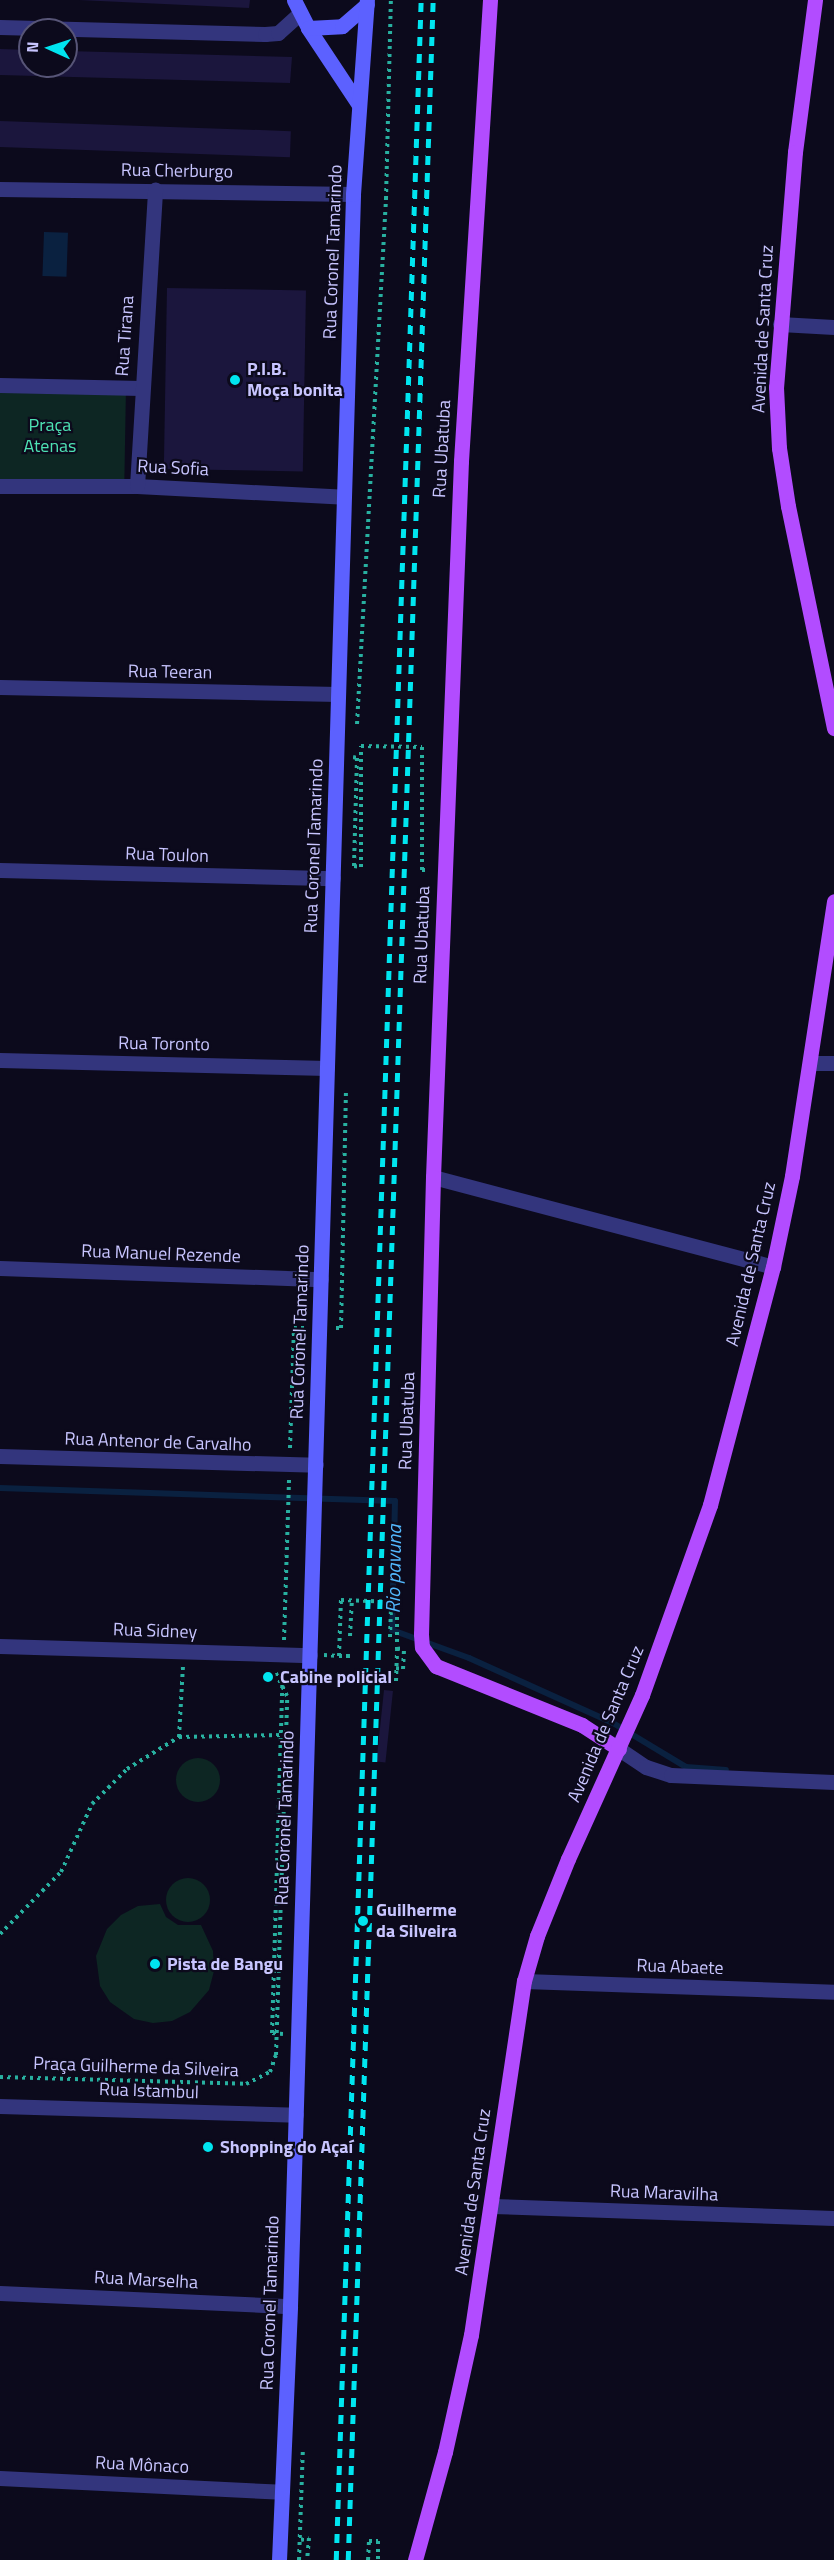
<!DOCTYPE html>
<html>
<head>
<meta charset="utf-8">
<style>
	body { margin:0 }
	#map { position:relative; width:834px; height:2560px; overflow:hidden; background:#0c0a1c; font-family:"Titillium Web",sans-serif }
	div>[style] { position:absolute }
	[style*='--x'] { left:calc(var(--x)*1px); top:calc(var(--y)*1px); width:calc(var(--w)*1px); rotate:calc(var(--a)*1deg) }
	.green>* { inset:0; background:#0d2623; transform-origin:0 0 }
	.round { border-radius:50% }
	.water>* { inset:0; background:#0a2140; transform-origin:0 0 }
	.stream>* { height:6px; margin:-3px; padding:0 3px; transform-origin:3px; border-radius:3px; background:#0a2140 }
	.building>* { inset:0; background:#1b163d; transform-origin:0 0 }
	.path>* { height:4px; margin-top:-2px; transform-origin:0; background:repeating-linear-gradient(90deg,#28b0a0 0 3px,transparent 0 7.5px) }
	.street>* { height:15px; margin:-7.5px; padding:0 7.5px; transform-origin:7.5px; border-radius:7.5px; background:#33357d }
	.secondary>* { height:15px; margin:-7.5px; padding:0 7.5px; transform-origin:7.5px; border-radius:7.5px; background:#5c61ff }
	.primary>* { height:15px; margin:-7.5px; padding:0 7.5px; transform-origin:7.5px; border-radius:7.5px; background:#b24cff }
	.rail>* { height:4.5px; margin-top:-2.25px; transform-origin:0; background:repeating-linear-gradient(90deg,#00e5f0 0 9px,transparent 0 17px) }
	.dots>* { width:16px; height:16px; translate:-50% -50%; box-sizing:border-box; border:3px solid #0c0a1c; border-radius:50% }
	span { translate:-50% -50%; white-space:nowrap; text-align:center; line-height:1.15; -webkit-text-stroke:4.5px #0c0a1c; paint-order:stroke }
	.street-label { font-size:18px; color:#c8c5ff }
	.poi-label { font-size:18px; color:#c8c5ff; font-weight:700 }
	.left { translate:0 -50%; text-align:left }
	.park-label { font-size:18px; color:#4ee2b4 }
	.water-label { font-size:20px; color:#53b9ff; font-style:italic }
	.north { position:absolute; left:18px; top:18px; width:60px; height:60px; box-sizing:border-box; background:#0c0a1c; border:2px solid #575577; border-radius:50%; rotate:273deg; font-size:16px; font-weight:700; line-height:24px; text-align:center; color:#c8c5ff }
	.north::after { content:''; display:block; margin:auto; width:21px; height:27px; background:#00e5f0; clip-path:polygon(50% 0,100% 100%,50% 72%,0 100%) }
</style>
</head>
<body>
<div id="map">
	<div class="green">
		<i style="left:0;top:385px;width:126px;height:101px;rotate:1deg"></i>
		<i class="round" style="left:176px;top:1758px;width:44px;height:44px"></i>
		<i class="round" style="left:166px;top:1878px;width:44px;height:44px"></i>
		<i style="clip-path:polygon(160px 1904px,166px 1917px,178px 1925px,201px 1925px,213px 1951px,214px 1971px,209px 1990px,190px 2012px,172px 2021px,153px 2023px,134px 2019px,110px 2002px,100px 1986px,96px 1956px,107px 1929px,121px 1915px,138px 1906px)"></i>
	</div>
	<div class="water">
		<i style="left:44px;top:232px;width:24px;height:44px;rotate:2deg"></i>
	</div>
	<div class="stream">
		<i style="--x:0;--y:1488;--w:395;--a:1.9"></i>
		<i style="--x:395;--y:1501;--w:129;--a:91.3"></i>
		<i style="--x:392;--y:1630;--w:82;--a:20"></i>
		<i style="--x:469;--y:1658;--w:158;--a:24.3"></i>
		<i style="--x:613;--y:1723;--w:85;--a:31.1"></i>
		<i style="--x:686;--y:1767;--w:40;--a:4.3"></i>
	</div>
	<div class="building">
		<i style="clip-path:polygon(79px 0,250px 0,249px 8px)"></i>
		<i style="clip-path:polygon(0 49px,30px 50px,30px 66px,66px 66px,66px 51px,292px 57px,290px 83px,0 75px)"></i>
		<i style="left:0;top:121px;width:291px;height:26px;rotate:2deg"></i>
		<i style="left:167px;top:288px;width:139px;height:181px;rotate:1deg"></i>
		<i style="left:384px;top:1690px;width:9px;height:72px;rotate:6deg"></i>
	</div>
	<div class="path">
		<i style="--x:357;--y:724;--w:526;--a:-86.84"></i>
		<i style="--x:386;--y:199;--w:199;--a:-88.6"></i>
		<i style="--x:353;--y:757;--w:4;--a:14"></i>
		<i style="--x:357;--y:758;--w:108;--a:91.6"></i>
		<i style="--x:354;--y:866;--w:7;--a:8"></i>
		<i style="--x:361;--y:867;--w:121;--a:-90"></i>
		<i style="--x:361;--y:746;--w:61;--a:0.9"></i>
		<i style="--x:422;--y:747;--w:123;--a:90"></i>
		<i style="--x:422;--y:870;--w:6;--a:0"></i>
		<i style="--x:336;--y:1328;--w:5;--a:0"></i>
		<i style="--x:341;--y:1328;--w:236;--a:-88.8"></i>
		<i style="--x:290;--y:1448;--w:120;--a:-88.1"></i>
		<i style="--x:294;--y:1328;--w:10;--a:0"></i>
		<i style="--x:350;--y:1636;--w:35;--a:-87"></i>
		<i style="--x:390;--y:1637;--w:35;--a:-88"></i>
		<i style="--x:284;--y:1640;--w:161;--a:-88.2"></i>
		<i style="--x:324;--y:1655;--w:15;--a:4"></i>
		<i style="--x:339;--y:1656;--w:56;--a:-88"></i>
		<i style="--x:341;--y:1600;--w:56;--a:2"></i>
		<i style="--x:397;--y:1602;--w:47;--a:90"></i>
		<i style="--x:397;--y:1649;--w:7;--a:-8"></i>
		<i style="--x:339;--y:1656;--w:11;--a:0"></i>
		<i style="--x:396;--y:1668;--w:7;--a:8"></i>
		<i style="--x:403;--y:1669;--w:20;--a:-87"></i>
		<i style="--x:389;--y:1681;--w:7;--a:0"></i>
		<i style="--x:396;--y:1681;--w:32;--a:-88"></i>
		<i style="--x:179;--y:1737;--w:71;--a:-86.8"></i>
		<i style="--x:0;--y:1934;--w:87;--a:-45.5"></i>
		<i style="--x:61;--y:1872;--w:75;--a:-65.5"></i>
		<i style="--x:92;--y:1804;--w:49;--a:-45"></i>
		<i style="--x:127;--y:1769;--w:61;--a:-31.6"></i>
		<i style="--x:179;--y:1737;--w:104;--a:-1.1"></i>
		<i style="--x:283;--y:2034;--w:11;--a:-175"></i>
		<i style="--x:272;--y:2033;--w:362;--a:-88.3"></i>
		<i style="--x:0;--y:2077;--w:246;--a:1.6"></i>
		<i style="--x:246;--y:2084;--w:27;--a:-27"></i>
		<i style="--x:270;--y:2072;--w:18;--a:-71"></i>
		<i style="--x:276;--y:2055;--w:359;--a:-88.2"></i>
		<i style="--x:287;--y:1696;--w:28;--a:-116"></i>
		<i style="--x:301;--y:2540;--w:8;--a:-14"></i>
		<i style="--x:309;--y:2538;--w:22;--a:95"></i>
		<i style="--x:299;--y:2560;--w:112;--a:-88"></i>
		<i style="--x:368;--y:2560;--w:19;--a:-87"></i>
		<i style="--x:369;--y:2541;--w:9;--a:0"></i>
		<i style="--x:378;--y:2541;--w:19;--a:90"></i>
	</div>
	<div class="street">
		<i style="--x:0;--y:27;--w:265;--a:1.5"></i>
		<i style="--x:265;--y:34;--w:13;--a:-4"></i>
		<i style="--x:278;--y:33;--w:30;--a:-42"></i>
		<i style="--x:0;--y:189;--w:353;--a:0.8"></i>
		<i style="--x:780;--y:324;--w:54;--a:3.2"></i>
		<i style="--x:0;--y:385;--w:141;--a:1.2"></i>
		<i style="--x:0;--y:486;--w:137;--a:0"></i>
		<i style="--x:137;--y:486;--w:207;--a:3"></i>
		<i style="--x:137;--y:486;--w:297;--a:-86.5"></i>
		<i style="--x:0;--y:687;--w:338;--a:1.2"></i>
		<i style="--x:0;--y:870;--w:333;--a:1.4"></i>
		<i style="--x:0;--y:1060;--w:327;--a:1.4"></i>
		<i style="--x:812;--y:1063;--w:22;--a:0"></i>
		<i style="--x:433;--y:1177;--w:352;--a:14.8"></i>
		<i style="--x:0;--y:1268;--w:321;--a:2"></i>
		<i style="--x:0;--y:1456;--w:316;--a:1.6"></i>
		<i style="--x:0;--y:1646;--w:310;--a:1.7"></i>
		<i style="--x:619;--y:1749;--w:32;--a:34"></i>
		<i style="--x:646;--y:1767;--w:26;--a:18"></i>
		<i style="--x:671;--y:1775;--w:163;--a:2.5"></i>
		<i style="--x:524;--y:1981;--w:310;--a:2"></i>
		<i style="--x:0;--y:2106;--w:296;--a:1.7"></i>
		<i style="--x:492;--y:2206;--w:342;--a:2"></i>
		<i style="--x:0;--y:2293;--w:290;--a:2.6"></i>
		<i style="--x:0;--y:2478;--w:282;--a:2.8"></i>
	</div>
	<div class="secondary">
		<i style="--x:294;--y:0;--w:31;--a:63"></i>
		<i style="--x:308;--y:28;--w:92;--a:56.5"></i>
		<i style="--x:308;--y:28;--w:34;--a:-3"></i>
		<i style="--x:342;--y:26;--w:33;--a:-41"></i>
		<i style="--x:279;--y:2560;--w:254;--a:-87.5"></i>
		<i style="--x:290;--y:2306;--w:2113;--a:-88.29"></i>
		<i style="--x:353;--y:194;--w:195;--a:-85.9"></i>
	</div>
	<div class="primary">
		<i style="--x:490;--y:0;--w:462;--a:93.6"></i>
		<i style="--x:461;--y:461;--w:717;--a:92.24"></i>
		<i style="--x:433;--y:1177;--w:457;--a:91.5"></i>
		<i style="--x:421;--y:1634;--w:13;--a:86"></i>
		<i style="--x:422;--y:1647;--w:24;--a:54"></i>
		<i style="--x:436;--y:1666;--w:157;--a:22"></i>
		<i style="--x:582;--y:1725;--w:44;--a:33"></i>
		<i style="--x:815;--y:0;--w:153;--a:97.5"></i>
		<i style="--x:795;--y:152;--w:236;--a:94.6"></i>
		<i style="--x:776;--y:387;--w:61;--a:87.2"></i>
		<i style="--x:779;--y:448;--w:59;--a:81.2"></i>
		<i style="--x:788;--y:506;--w:227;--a:78.3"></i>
		<i style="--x:415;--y:2560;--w:112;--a:-74.5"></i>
		<i style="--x:445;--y:2452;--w:120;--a:-77.5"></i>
		<i style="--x:471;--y:2335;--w:358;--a:-81.5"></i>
		<i style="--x:524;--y:1981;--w:47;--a:-73.9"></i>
		<i style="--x:537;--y:1936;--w:83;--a:-68.1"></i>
		<i style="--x:568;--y:1859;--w:180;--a:-65.7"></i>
		<i style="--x:642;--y:1695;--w:202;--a:-70.3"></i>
		<i style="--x:710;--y:1505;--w:246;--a:-75.2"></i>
		<i style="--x:773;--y:1267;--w:93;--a:-78.2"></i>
		<i style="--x:792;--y:1176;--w:278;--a:-81.3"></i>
	</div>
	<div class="rail">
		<i style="--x:336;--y:2560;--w:2561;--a:-88.1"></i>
		<i style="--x:348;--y:2560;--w:2561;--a:-88.1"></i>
	</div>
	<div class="dots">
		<i style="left:235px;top:380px;background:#00e5f0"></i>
		<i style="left:268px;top:1677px;background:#00e5f0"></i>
		<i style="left:363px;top:1921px;background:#00e5f0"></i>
		<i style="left:155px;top:1964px;background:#00e5f0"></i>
		<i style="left:208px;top:2147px;background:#00e5f0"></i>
	</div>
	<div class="street-label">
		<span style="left:177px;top:171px;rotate:1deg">Rua Cherburgo</span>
		<span style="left:333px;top:252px;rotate:-88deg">Rua Coronel Tamarindo</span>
		<span style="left:763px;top:329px;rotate:-87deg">Avenida de Santa Cruz</span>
		<span style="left:125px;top:336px;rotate:-86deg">Rua Tirana</span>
		<span style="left:442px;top:449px;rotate:-87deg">Rua Ubatuba</span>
		<span style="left:173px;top:468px;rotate:3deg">Rua Sofia</span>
		<span style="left:170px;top:672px;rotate:1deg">Rua Teeran</span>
		<span style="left:314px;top:846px;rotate:-88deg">Rua Coronel Tamarindo</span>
		<span style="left:167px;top:855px;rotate:2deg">Rua Toulon</span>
		<span style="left:422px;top:935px;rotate:-88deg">Rua Ubatuba</span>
		<span style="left:164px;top:1044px;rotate:1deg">Rua Toronto</span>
		<span style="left:161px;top:1254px;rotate:2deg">Rua Manuel Rezende</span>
		<span style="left:751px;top:1264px;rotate:-77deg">Avenida de Santa Cruz</span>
		<span style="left:300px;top:1332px;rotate:-88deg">Rua Coronel Tamarindo</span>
		<span style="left:407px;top:1421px;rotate:-88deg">Rua Ubatuba</span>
		<span style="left:158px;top:1442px;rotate:2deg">Rua Antenor de Carvalho</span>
		<span style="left:155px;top:1631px;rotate:2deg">Rua Sidney</span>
		<span style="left:606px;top:1724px;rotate:-67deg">Avenida de Santa Cruz</span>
		<span style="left:285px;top:1818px;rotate:-88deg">Rua Coronel Tamarindo</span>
		<span style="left:680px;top:1967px;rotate:2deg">Rua Abaete</span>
		<span style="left:136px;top:2067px;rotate:2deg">Praça Guilherme da Silveira</span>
		<span style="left:149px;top:2091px;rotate:2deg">Rua Istambul</span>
		<span style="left:473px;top:2192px;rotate:-82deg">Avenida de Santa Cruz</span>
		<span style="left:664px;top:2193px;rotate:2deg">Rua Maravilha</span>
		<span style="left:146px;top:2280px;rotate:3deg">Rua Marselha</span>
		<span style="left:270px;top:2303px;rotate:-88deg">Rua Coronel Tamarindo</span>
		<span style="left:142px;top:2465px;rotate:3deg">Rua Mônaco</span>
	</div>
	<div class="poi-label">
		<span class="left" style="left:247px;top:380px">P.I.B.<br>Moça bonita</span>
		<span class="left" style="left:280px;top:1677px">Cabine policial</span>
		<span class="left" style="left:376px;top:1921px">Guilherme<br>da Silveira</span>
		<span class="left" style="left:167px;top:1964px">Pista de Bangu</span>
		<span class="left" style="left:220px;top:2147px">Shopping do Açaí</span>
	</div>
	<div class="park-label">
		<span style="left:50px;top:436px">Praça<br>Atenas</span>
	</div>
	<div class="water-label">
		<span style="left:393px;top:1569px;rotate:-89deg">Rio pavuna</span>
	</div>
	<div class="north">N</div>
</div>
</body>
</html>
